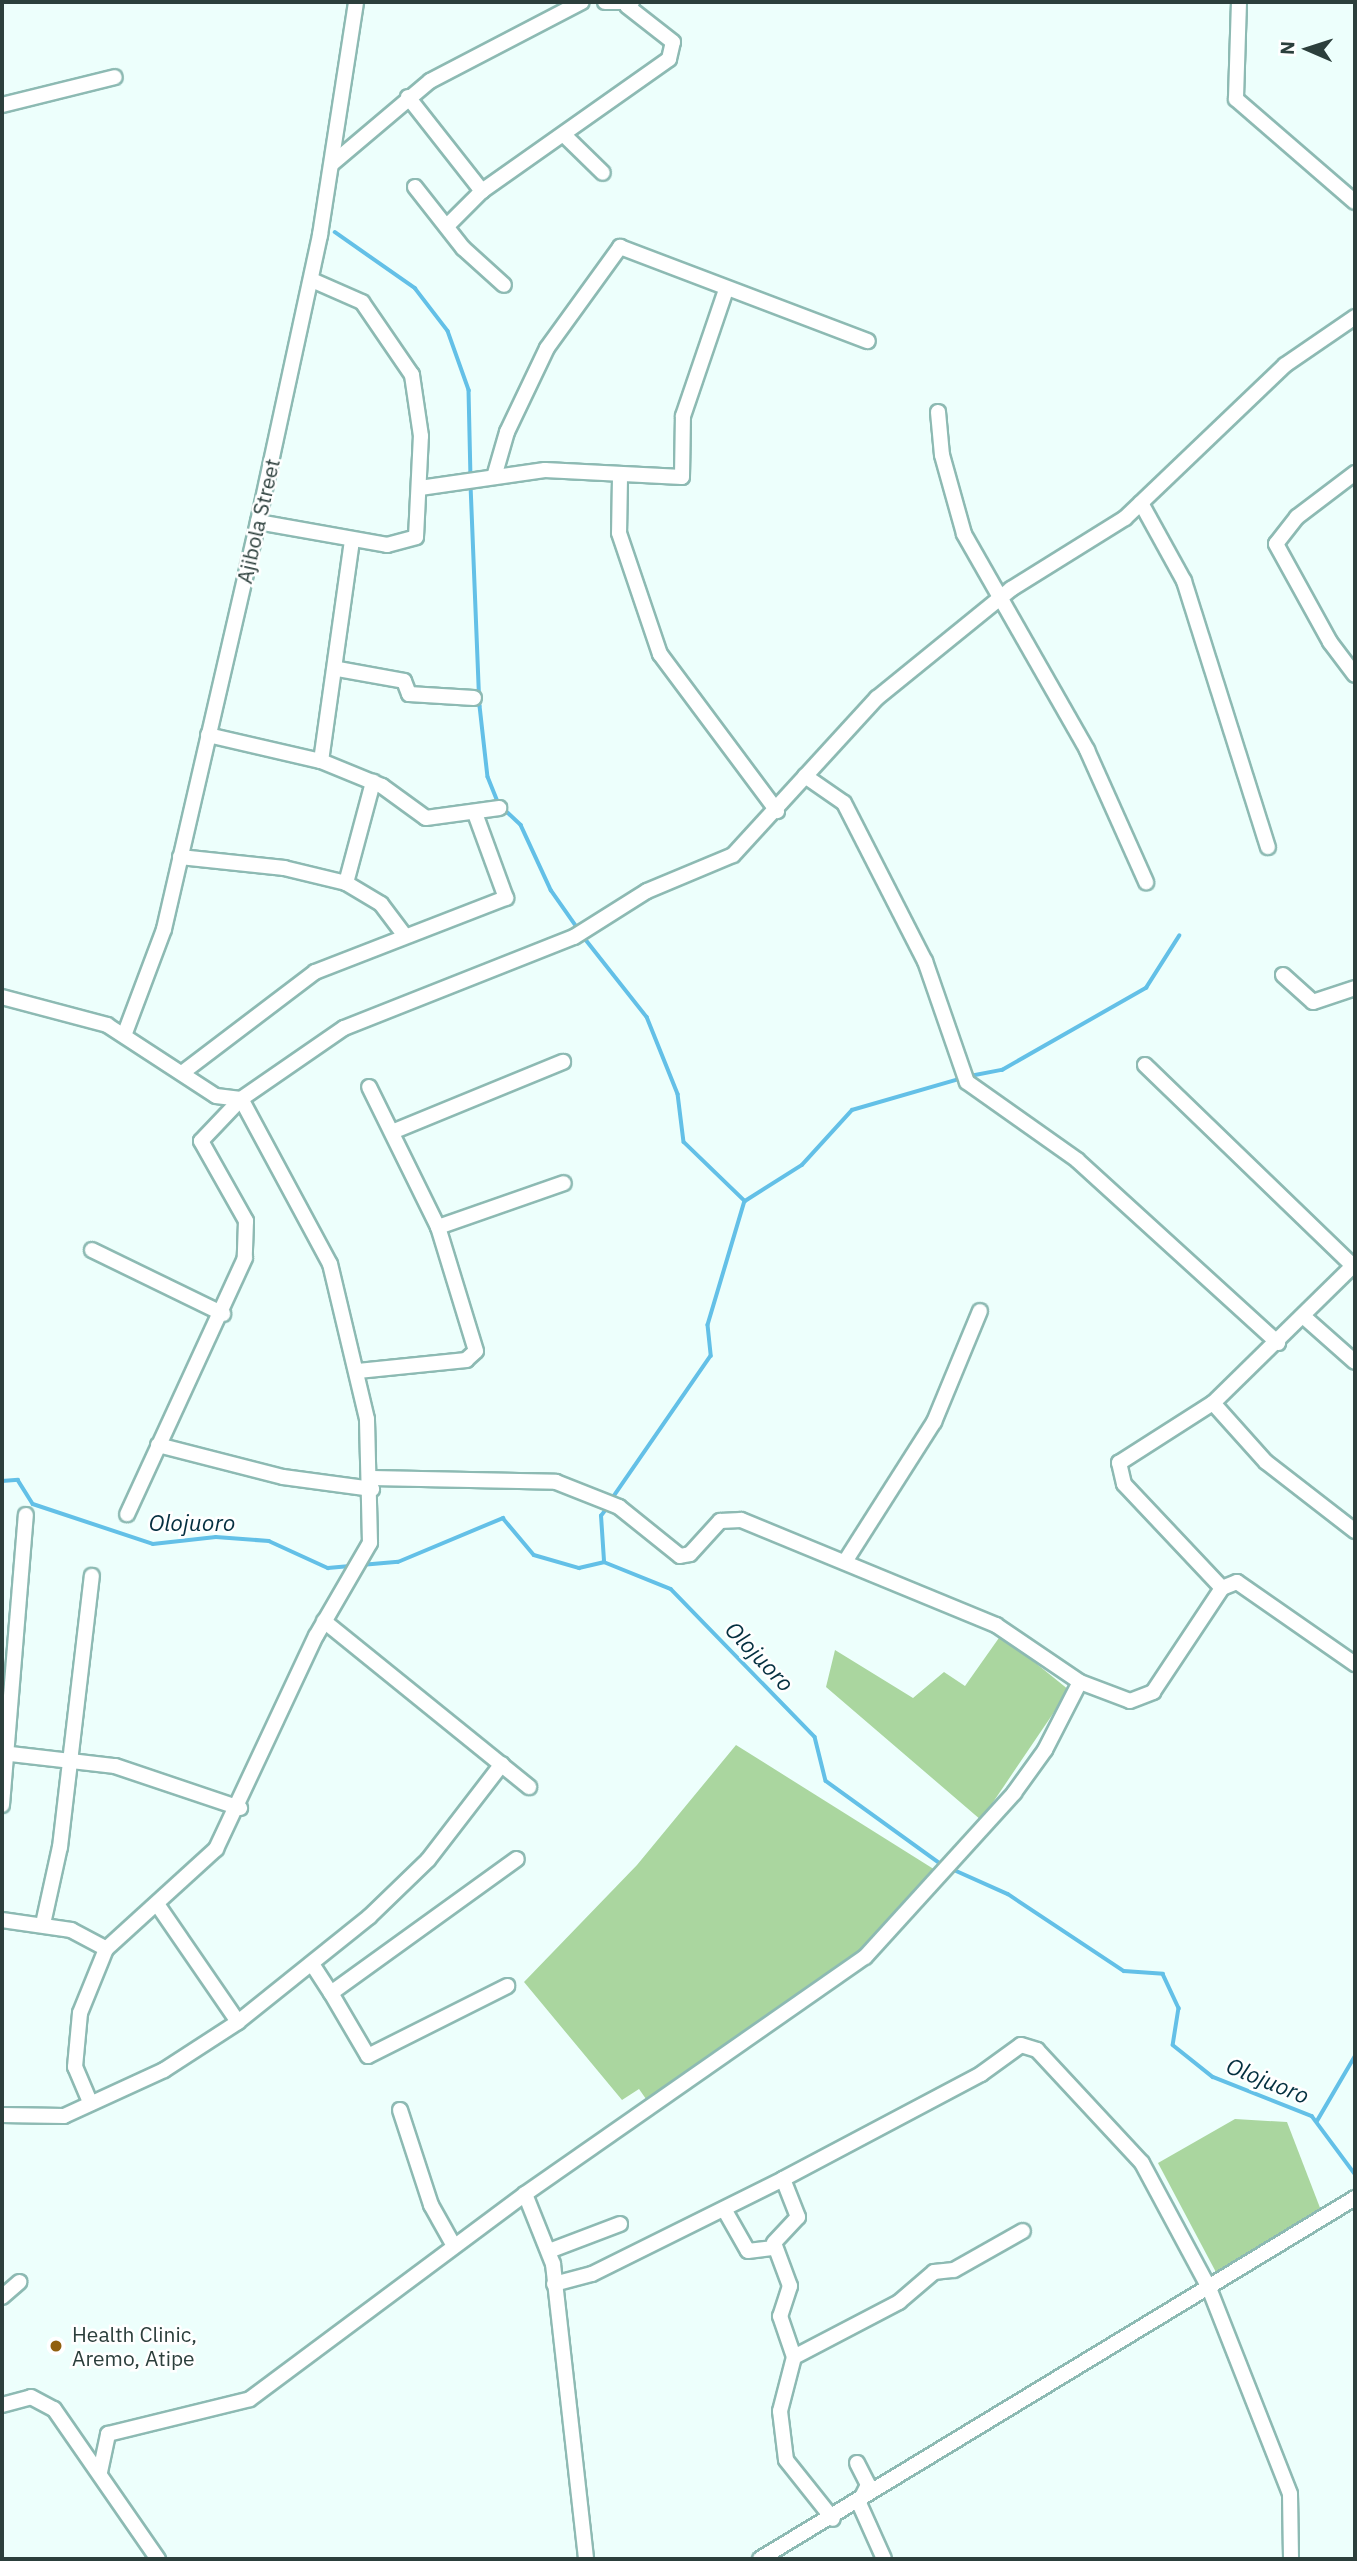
<!DOCTYPE html>
<html>
<head>
<meta charset="utf-8">
<style>
	body { margin:0 }
	#map { position:relative; width:1357px; height:2561px; overflow:hidden; background:#edfffc; font-family:"IBM Plex Sans",sans-serif }
	div>[style] { position:absolute }
	[style*='--x'] { left:calc(var(--x)*1px); top:calc(var(--y)*1px); width:calc(var(--w)*1px); rotate:calc(var(--a)*1deg) }
	.green>* { inset:0; background:#aad69f }
	.stream>* { height:3.5px; margin:-1.75px; padding:0 1.75px; transform-origin:1.75px; border-radius:1.75px; background:#63c0e7 }
	.roads { filter:drop-shadow(2px 0 #8dbab3) drop-shadow(-2px 0 #8dbab3) drop-shadow(0 2px #8dbab3) drop-shadow(0 -2px #8dbab3) }
	.minor>* { height:14px; margin:-7px; padding:0 7px; transform-origin:7px; border-radius:7px; background:#fff }
	.dots>* { width:19px; height:19px; translate:-50% -50%; box-sizing:border-box; border:4px solid #fff; border-radius:50% }
	span { translate:-50% -50%; white-space:nowrap; text-align:center; line-height:1.15; -webkit-text-stroke:5px #fff; paint-order:stroke }
	.street-label { font-size:21px; color:#2c3f3c }
	.poi-label { font-size:21px; color:#2c3f3c }
	.left { translate:0 -50%; text-align:left }
	.water-label { font-size:23px; color:#043040; font-style:italic }
	.frame { position:absolute; inset:0; border:4px solid #2c3f3c; pointer-events:none }
	.north { position:absolute; left:1273px; top:14px; width:70px; height:70px; -webkit-text-stroke:5px #fff; paint-order:stroke; rotate:273deg; font-size:19px; font-weight:700; line-height:28px; text-align:center; color:#2c3f3c }
	.north::after { content:''; display:block; margin:auto; width:24px; height:32px; background:#2c3f3c; clip-path:polygon(50% 0,100% 100%,50% 72%,0 100%) }
</style>
</head>
<body>
<div id="map">
	<div class="green">
		<i style="clip-path:polygon(1001px 1635px,1069px 1690px,981px 1820px,826px 1687px,835px 1650px,913px 1698px,944px 1672px,965px 1686px)"></i>
		<i style="clip-path:polygon(736px 1745px,940px 1873px,857px 1952px,646px 2099px,639px 2089px,622px 2100px,524px 1982px,637px 1865px)"></i>
		<i style="clip-path:polygon(1235px 2119px,1287px 2122px,1322px 2213px,1218px 2276px,1158px 2163px)"></i>
	</div>
	<div class="stream">
		<i style="--x:335;--y:232;--w:98;--a:35"></i>
		<i style="--x:415;--y:288;--w:54;--a:52.5"></i>
		<i style="--x:448;--y:331;--w:63;--a:70.4"></i>
		<i style="--x:469;--y:390;--w:88;--a:88.7"></i>
		<i style="--x:471;--y:485;--w:221;--a:87.7"></i>
		<i style="--x:480;--y:706;--w:71;--a:83.6"></i>
		<i style="--x:488;--y:777;--w:29;--a:68"></i>
		<i style="--x:504;--y:809;--w:23;--a:43"></i>
		<i style="--x:521;--y:825;--w:72;--a:65.2"></i>
		<i style="--x:551;--y:890;--w:49;--a:55"></i>
		<i style="--x:583;--y:936;--w:103;--a:51.7"></i>
		<i style="--x:647;--y:1017;--w:83;--a:68.1"></i>
		<i style="--x:678;--y:1094;--w:48;--a:82.9"></i>
		<i style="--x:684;--y:1142;--w:85;--a:44"></i>
		<i style="--x:745;--y:1201;--w:129;--a:106.6"></i>
		<i style="--x:708;--y:1325;--w:31;--a:84"></i>
		<i style="--x:711;--y:1356;--w:173;--a:124.6"></i>
		<i style="--x:970;--y:1076;--w:33;--a:-11"></i>
		<i style="--x:1002;--y:1070;--w:166;--a:-29.7"></i>
		<i style="--x:1146;--y:988;--w:62;--a:-57.6"></i>
		<i style="--x:745;--y:1201;--w:67;--a:-32.3"></i>
		<i style="--x:802;--y:1165;--w:74;--a:-47.7"></i>
		<i style="--x:852;--y:1110;--w:116;--a:-16.1"></i>
		<i style="--x:2;--y:1481;--w:16;--a:-4"></i>
		<i style="--x:18;--y:1480;--w:28;--a:58"></i>
		<i style="--x:33;--y:1504;--w:126;--a:18.4"></i>
		<i style="--x:153;--y:1544;--w:63;--a:-6.3"></i>
		<i style="--x:216;--y:1537;--w:53;--a:4.3"></i>
		<i style="--x:269;--y:1541;--w:65;--a:24.6"></i>
		<i style="--x:328;--y:1568;--w:22;--a:-5"></i>
		<i style="--x:604;--y:1561;--w:45;--a:-93.8"></i>
		<i style="--x:601;--y:1516;--w:10;--a:-53"></i>
		<i style="--x:361;--y:1565;--w:37;--a:-5"></i>
		<i style="--x:398;--y:1562;--w:114;--a:-22.7"></i>
		<i style="--x:503;--y:1518;--w:48;--a:50"></i>
		<i style="--x:534;--y:1555;--w:47;--a:16.1"></i>
		<i style="--x:579;--y:1568;--w:26;--a:-13"></i>
		<i style="--x:604;--y:1562;--w:72;--a:21.9"></i>
		<i style="--x:671;--y:1589;--w:206;--a:45.8"></i>
		<i style="--x:815;--y:1737;--w:45;--a:76"></i>
		<i style="--x:826;--y:1781;--w:145;--a:35.8"></i>
		<i style="--x:952;--y:1869;--w:61;--a:24.1"></i>
		<i style="--x:1008;--y:1894;--w:139;--a:33.6"></i>
		<i style="--x:1124;--y:1971;--w:39;--a:4"></i>
		<i style="--x:1163;--y:1974;--w:38;--a:65"></i>
		<i style="--x:1179;--y:2008;--w:37;--a:99"></i>
		<i style="--x:1173;--y:2045;--w:51;--a:38.7"></i>
		<i style="--x:1213;--y:2077;--w:106;--a:21.5"></i>
		<i style="--x:1312;--y:2116;--w:72;--a:53.4"></i>
		<i style="--x:1317;--y:2121;--w:75;--a:-59.7"></i>
	</div>
	<div class="roads">
		<div class="minor">
			<i style="--x:605;--y:2;--w:27;--a:0"></i>
			<i style="--x:1239;--y:2;--w:97;--a:91.8"></i>
			<i style="--x:1236;--y:99;--w:157;--a:40.9"></i>
			<i style="--x:408;--y:97;--w:120;--a:51.8"></i>
			<i style="--x:2;--y:105;--w:116;--a:-13.9"></i>
			<i style="--x:564;--y:135;--w:54;--a:44.3"></i>
			<i style="--x:333;--y:163;--w:127;--a:-40.2"></i>
			<i style="--x:430;--y:81;--w:171;--a:-27.5"></i>
			<i style="--x:415;--y:187;--w:78;--a:51.8"></i>
			<i style="--x:463;--y:248;--w:55;--a:42.1"></i>
			<i style="--x:447;--y:226;--w:49;--a:-45"></i>
			<i style="--x:482;--y:191;--w:229;--a:-35.2"></i>
			<i style="--x:669;--y:59;--w:17;--a:-77"></i>
			<i style="--x:673;--y:42;--w:58;--a:-142"></i>
			<i style="--x:938;--y:412;--w:43;--a:84.7"></i>
			<i style="--x:942;--y:455;--w:82;--a:74.4"></i>
			<i style="--x:964;--y:534;--w:249;--a:60.3"></i>
			<i style="--x:1087;--y:750;--w:145;--a:65.9"></i>
			<i style="--x:1355;--y:473;--w:73;--a:142.8"></i>
			<i style="--x:1297;--y:517;--w:34;--a:128"></i>
			<i style="--x:1276;--y:544;--w:112;--a:61.1"></i>
			<i style="--x:1330;--y:642;--w:41;--a:52.9"></i>
			<i style="--x:494;--y:477;--w:47;--a:-73.9"></i>
			<i style="--x:507;--y:432;--w:93;--a:-64.5"></i>
			<i style="--x:547;--y:348;--w:125;--a:-54.1"></i>
			<i style="--x:620;--y:247;--w:265;--a:20.8"></i>
			<i style="--x:620;--y:478;--w:55;--a:91"></i>
			<i style="--x:619;--y:533;--w:128;--a:71.3"></i>
			<i style="--x:660;--y:654;--w:196;--a:53.3"></i>
			<i style="--x:420;--y:488;--w:126;--a:-8.2"></i>
			<i style="--x:545;--y:470;--w:137;--a:2.9"></i>
			<i style="--x:682;--y:477;--w:61;--a:-89.1"></i>
			<i style="--x:683;--y:416;--w:133;--a:-71.2"></i>
			<i style="--x:1141;--y:503;--w:89;--a:61.1"></i>
			<i style="--x:1184;--y:581;--w:279;--a:72.5"></i>
			<i style="--x:258;--y:522;--w:131;--a:10.1"></i>
			<i style="--x:387;--y:545;--w:30;--a:-15"></i>
			<i style="--x:416;--y:537;--w:101;--a:-87.2"></i>
			<i style="--x:421;--y:436;--w:62;--a:-98.4"></i>
			<i style="--x:412;--y:375;--w:88;--a:-124.4"></i>
			<i style="--x:362;--y:302;--w:55;--a:-156.3"></i>
			<i style="--x:338;--y:669;--w:67;--a:10.3"></i>
			<i style="--x:404;--y:681;--w:14;--a:69"></i>
			<i style="--x:409;--y:694;--w:65;--a:3.5"></i>
			<i style="--x:208;--y:735;--w:116;--a:13"></i>
			<i style="--x:321;--y:761;--w:66;--a:22.3"></i>
			<i style="--x:382;--y:786;--w:54;--a:36"></i>
			<i style="--x:426;--y:818;--w:74;--a:-7.8"></i>
			<i style="--x:321;--y:761;--w:223;--a:-82"></i>
			<i style="--x:805;--y:776;--w:47;--a:34.7"></i>
			<i style="--x:844;--y:803;--w:178;--a:62.9"></i>
			<i style="--x:925;--y:961;--w:128;--a:70.9"></i>
			<i style="--x:967;--y:1082;--w:135;--a:35.3"></i>
			<i style="--x:1077;--y:1160;--w:272;--a:42.3"></i>
			<i style="--x:180;--y:857;--w:105;--a:6"></i>
			<i style="--x:284;--y:868;--w:64;--a:13.6"></i>
			<i style="--x:346;--y:883;--w:41;--a:31"></i>
			<i style="--x:381;--y:904;--w:36;--a:53"></i>
			<i style="--x:346;--y:883;--w:105;--a:-75"></i>
			<i style="--x:1283;--y:975;--w:40;--a:42"></i>
			<i style="--x:1313;--y:1002;--w:44;--a:-18.4"></i>
			<i style="--x:2;--y:997;--w:109;--a:14.9"></i>
			<i style="--x:107;--y:1025;--w:130;--a:33.1"></i>
			<i style="--x:216;--y:1096;--w:25;--a:7"></i>
			<i style="--x:241;--y:1099;--w:125;--a:-34.6"></i>
			<i style="--x:344;--y:1028;--w:247;--a:-21.6"></i>
			<i style="--x:574;--y:937;--w:86;--a:-32.2"></i>
			<i style="--x:647;--y:891;--w:93;--a:-22.7"></i>
			<i style="--x:733;--y:855;--w:213;--a:-47.5"></i>
			<i style="--x:877;--y:698;--w:173;--a:-39.1"></i>
			<i style="--x:1011;--y:589;--w:134;--a:-31.9"></i>
			<i style="--x:1125;--y:518;--w:221;--a:-43.7"></i>
			<i style="--x:1285;--y:365;--w:85;--a:-34.4"></i>
			<i style="--x:125;--y:1033;--w:111;--a:-69.4"></i>
			<i style="--x:164;--y:929;--w:418;--a:-77"></i>
			<i style="--x:258;--y:522;--w:294;--a:-77.8"></i>
			<i style="--x:320;--y:235;--w:236;--a:-81.2"></i>
			<i style="--x:1145;--y:1065;--w:289;--a:44"></i>
			<i style="--x:182;--y:1073;--w:167;--a:-37.2"></i>
			<i style="--x:315;--y:972;--w:205;--a:-21.2"></i>
			<i style="--x:506;--y:898;--w:87;--a:-110.1"></i>
			<i style="--x:392;--y:1132;--w:185;--a:-22.3"></i>
			<i style="--x:438;--y:1227;--w:133;--a:-19.2"></i>
			<i style="--x:92;--y:1250;--w:146;--a:26"></i>
			<i style="--x:1303;--y:1316;--w:69;--a:41.5"></i>
			<i style="--x:358;--y:1371;--w:109;--a:-5.8"></i>
			<i style="--x:466;--y:1360;--w:13;--a:-42"></i>
			<i style="--x:476;--y:1351;--w:130;--a:-107"></i>
			<i style="--x:438;--y:1227;--w:156;--a:-116.2"></i>
			<i style="--x:1213;--y:1403;--w:79;--a:48.1"></i>
			<i style="--x:1266;--y:1462;--w:113;--a:37.8"></i>
			<i style="--x:158;--y:1445;--w:129;--a:14.4"></i>
			<i style="--x:283;--y:1477;--w:90;--a:7.7"></i>
			<i style="--x:372;--y:1478;--w:184;--a:1.2"></i>
			<i style="--x:556;--y:1482;--w:68;--a:21.6"></i>
			<i style="--x:619;--y:1507;--w:78;--a:38.8"></i>
			<i style="--x:680;--y:1556;--w:10;--a:-11"></i>
			<i style="--x:690;--y:1554;--w:45;--a:-47.7"></i>
			<i style="--x:720;--y:1521;--w:21;--a:-3"></i>
			<i style="--x:741;--y:1520;--w:276;--a:22.4"></i>
			<i style="--x:996;--y:1625;--w:102;--a:34.2"></i>
			<i style="--x:1080;--y:1682;--w:53;--a:20.8"></i>
			<i style="--x:1130;--y:1701;--w:25;--a:-21"></i>
			<i style="--x:1153;--y:1692;--w:125;--a:-56.4"></i>
			<i style="--x:1222;--y:1588;--w:16;--a:-22"></i>
			<i style="--x:1237;--y:1582;--w:144;--a:34.8"></i>
			<i style="--x:846;--y:1560;--w:164;--a:-57.5"></i>
			<i style="--x:934;--y:1422;--w:120;--a:-67.5"></i>
			<i style="--x:1222;--y:1588;--w:143;--a:-133.3"></i>
			<i style="--x:1124;--y:1484;--w:22;--a:-103"></i>
			<i style="--x:1119;--y:1463;--w:112;--a:-32.6"></i>
			<i style="--x:1213;--y:1403;--w:199;--a:-44.4"></i>
			<i style="--x:324;--y:1621;--w:264;--a:39"></i>
			<i style="--x:2;--y:1753;--w:114;--a:6.6"></i>
			<i style="--x:115;--y:1766;--w:132;--a:18.6"></i>
			<i style="--x:2;--y:1805;--w:291;--a:-85.3"></i>
			<i style="--x:157;--y:1904;--w:143;--a:55.5"></i>
			<i style="--x:2;--y:1920;--w:70;--a:8.2"></i>
			<i style="--x:71;--y:1930;--w:40;--a:28"></i>
			<i style="--x:43;--y:1924;--w:79;--a:-77.6"></i>
			<i style="--x:60;--y:1847;--w:273;--a:-83.3"></i>
			<i style="--x:314;--y:1967;--w:31;--a:57"></i>
			<i style="--x:331;--y:1993;--w:229;--a:-35.8"></i>
			<i style="--x:331;--y:1993;--w:73;--a:59.6"></i>
			<i style="--x:368;--y:2056;--w:156;--a:-26.7"></i>
			<i style="--x:90;--y:2102;--w:38;--a:-113"></i>
			<i style="--x:75;--y:2067;--w:54;--a:-84.7"></i>
			<i style="--x:80;--y:2013;--w:69;--a:-67.9"></i>
			<i style="--x:106;--y:1949;--w:149;--a:-42.3"></i>
			<i style="--x:216;--y:1849;--w:235;--a:-64.9"></i>
			<i style="--x:316;--y:1636;--w:108;--a:-59.9"></i>
			<i style="--x:370;--y:1543;--w:124;--a:-91.4"></i>
			<i style="--x:367;--y:1419;--w:159;--a:-103.4"></i>
			<i style="--x:330;--y:1264;--w:187;--a:-118.3"></i>
			<i style="--x:241;--y:1099;--w:58;--a:133.6"></i>
			<i style="--x:201;--y:1141;--w:92;--a:60.6"></i>
			<i style="--x:246;--y:1221;--w:37;--a:92"></i>
			<i style="--x:245;--y:1258;--w:282;--a:114.7"></i>
			<i style="--x:400;--y:2110;--w:100;--a:71.9"></i>
			<i style="--x:431;--y:2205;--w:47;--a:60.7"></i>
			<i style="--x:2;--y:2115;--w:62;--a:0.9"></i>
			<i style="--x:64;--y:2116;--w:110;--a:-24.7"></i>
			<i style="--x:164;--y:2070;--w:88;--a:-33"></i>
			<i style="--x:238;--y:2022;--w:168;--a:-38.7"></i>
			<i style="--x:369;--y:1917;--w:82;--a:-44"></i>
			<i style="--x:428;--y:1860;--w:121;--a:-52.4"></i>
			<i style="--x:783;--y:2179;--w:41;--a:68.5"></i>
			<i style="--x:798;--y:2217;--w:35;--a:133"></i>
			<i style="--x:774;--y:2243;--w:46;--a:69.6"></i>
			<i style="--x:790;--y:2286;--w:32;--a:108"></i>
			<i style="--x:780;--y:2316;--w:43;--a:71.1"></i>
			<i style="--x:794;--y:2357;--w:56;--a:104.5"></i>
			<i style="--x:780;--y:2411;--w:49;--a:83"></i>
			<i style="--x:786;--y:2460;--w:75;--a:51.5"></i>
			<i style="--x:525;--y:2194;--w:75;--a:68.2"></i>
			<i style="--x:553;--y:2264;--w:297;--a:83.6"></i>
			<i style="--x:724;--y:2209;--w:48;--a:60.3"></i>
			<i style="--x:748;--y:2251;--w:26;--a:-7"></i>
			<i style="--x:549;--y:2251;--w:76;--a:-20.8"></i>
			<i style="--x:554;--y:2284;--w:39;--a:-15"></i>
			<i style="--x:592;--y:2274;--w:213;--a:-26.4"></i>
			<i style="--x:783;--y:2179;--w:224;--a:-27.9"></i>
			<i style="--x:981;--y:2074;--w:49;--a:-35.9"></i>
			<i style="--x:1021;--y:2045;--w:17;--a:17"></i>
			<i style="--x:1037;--y:2050;--w:154;--a:47.1"></i>
			<i style="--x:1142;--y:2163;--w:142;--a:61.8"></i>
			<i style="--x:1209;--y:2288;--w:221;--a:68.5"></i>
			<i style="--x:1290;--y:2494;--w:65;--a:89.1"></i>
			<i style="--x:2;--y:2297;--w:23;--a:-41"></i>
			<i style="--x:794;--y:2357;--w:119;--a:-27.6"></i>
			<i style="--x:899;--y:2302;--w:46;--a:-40.6"></i>
			<i style="--x:934;--y:2272;--w:20;--a:-6"></i>
			<i style="--x:954;--y:2270;--w:79;--a:-29.5"></i>
			<i style="--x:2;--y:2405;--w:30;--a:-15"></i>
			<i style="--x:31;--y:2397;--w:26;--a:28"></i>
			<i style="--x:54;--y:2409;--w:183;--a:55.3"></i>
			<i style="--x:857;--y:2463;--w:25;--a:63"></i>
			<i style="--x:868;--y:2485;--w:20;--a:117"></i>
			<i style="--x:859;--y:2503;--w:61;--a:65.9"></i>
			<i style="--x:100;--y:2472;--w:39;--a:-78"></i>
			<i style="--x:108;--y:2434;--w:146;--a:-13.8"></i>
			<i style="--x:250;--y:2399;--w:343;--a:-36.7"></i>
			<i style="--x:525;--y:2194;--w:414;--a:-34.9"></i>
			<i style="--x:865;--y:1957;--w:222;--a:-47.7"></i>
			<i style="--x:1014;--y:1793;--w:53;--a:-54.2"></i>
			<i style="--x:1045;--y:1750;--w:76;--a:-62.8"></i>
			<i style="--x:760;--y:2559;--w:696;--a:-31.25"></i>
		</div>
	</div>
	<div class="dots">
		<i style="left:56px;top:2346px;background:#91600e"></i>
	</div>
	<div class="street-label">
		<span style="left:258px;top:521px;rotate:-77deg">Ajibola Street</span>
	</div>
	<div class="poi-label">
		<span class="left" style="left:72px;top:2346px">Health Clinic,<br>Aremo, Atipe</span>
	</div>
	<div class="water-label">
		<span style="left:192px;top:1522px">Olojuoro</span>
		<span style="left:760px;top:1656px;rotate:46deg">Olojuoro</span>
		<span style="left:1268px;top:2080px;rotate:22deg">Olojuoro</span>
	</div>
	<div class="frame"></div>
	<div class="north">N</div>
</div>
</body>
</html>
